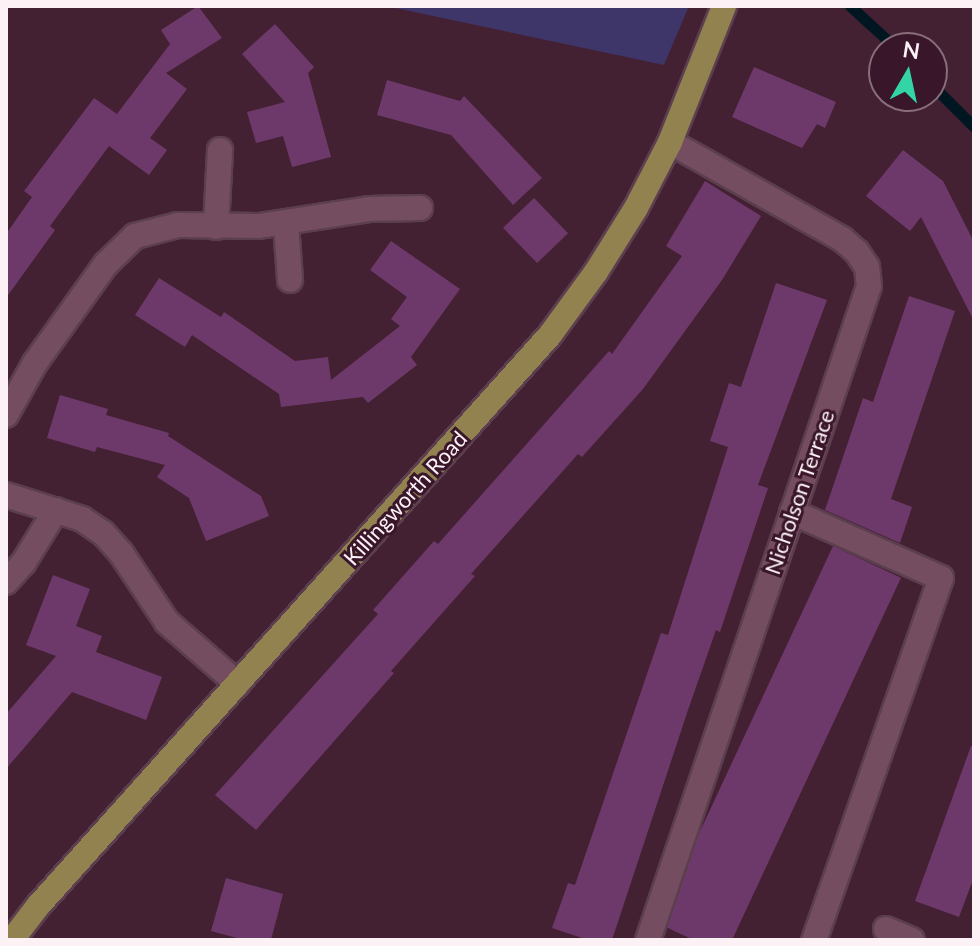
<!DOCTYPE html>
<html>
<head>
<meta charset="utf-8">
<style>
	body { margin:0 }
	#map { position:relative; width:980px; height:946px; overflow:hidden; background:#442033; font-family:Lato,sans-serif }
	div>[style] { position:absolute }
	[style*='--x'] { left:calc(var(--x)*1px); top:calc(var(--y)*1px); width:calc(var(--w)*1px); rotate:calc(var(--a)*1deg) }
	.green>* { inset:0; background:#3e3569 }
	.stream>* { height:11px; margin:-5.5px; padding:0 5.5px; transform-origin:5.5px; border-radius:5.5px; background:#001722 }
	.building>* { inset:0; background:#6d396a; transform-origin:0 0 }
	.roads { filter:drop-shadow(2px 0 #5c3f4f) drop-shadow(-2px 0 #5c3f4f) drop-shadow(0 2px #5c3f4f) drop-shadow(0 -2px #5c3f4f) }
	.minor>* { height:24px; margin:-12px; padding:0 12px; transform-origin:12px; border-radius:12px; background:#754d61 }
	.major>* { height:24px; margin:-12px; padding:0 12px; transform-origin:12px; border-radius:12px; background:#92824f }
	span { translate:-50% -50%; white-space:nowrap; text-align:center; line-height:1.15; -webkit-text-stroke:6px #391629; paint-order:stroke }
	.street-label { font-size:22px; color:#fcf2f6 }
	.frame { position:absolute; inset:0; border:8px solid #fcf2f6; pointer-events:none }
	.north { position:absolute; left:868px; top:32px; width:80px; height:80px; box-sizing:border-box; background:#391629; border:2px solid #876e7b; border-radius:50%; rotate:9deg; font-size:22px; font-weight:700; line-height:32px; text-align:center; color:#fcf2f6 }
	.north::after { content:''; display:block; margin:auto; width:28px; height:36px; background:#34d4a7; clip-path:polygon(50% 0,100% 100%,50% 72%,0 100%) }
</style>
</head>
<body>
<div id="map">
	<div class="green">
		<i style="clip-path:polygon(386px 6px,689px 6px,664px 65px)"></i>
	</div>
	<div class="stream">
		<i style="--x:850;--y:6;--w:62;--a:42.4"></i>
		<i style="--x:932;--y:85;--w:59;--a:45"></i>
	</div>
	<div class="building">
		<i style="clip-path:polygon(198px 6px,222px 38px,166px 73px,187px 89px,150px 138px,167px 150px,149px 175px,109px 146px,50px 226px,55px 230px,6px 298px,6px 234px,32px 197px,24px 191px,94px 98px,117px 114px,170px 44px,161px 30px)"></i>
		<i style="clip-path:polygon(275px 24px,314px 67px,308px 73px,331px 157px,292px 167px,283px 136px,256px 143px,247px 112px,285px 102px,242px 54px)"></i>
		<i style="clip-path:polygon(754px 67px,836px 102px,825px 128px,817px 124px,802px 148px,732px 117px)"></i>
		<i style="clip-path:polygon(387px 80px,460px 101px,464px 96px,542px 178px,513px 205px,451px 135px,377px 115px)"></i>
		<i style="clip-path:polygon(903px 150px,943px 181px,974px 242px,974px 321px,921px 217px,910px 231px,866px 196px)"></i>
		<i style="clip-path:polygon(705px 181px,761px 216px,722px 280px,643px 389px,582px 457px,578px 454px,471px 574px,475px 576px,391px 671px,394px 673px,256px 830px,215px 795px,378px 614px,373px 610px,434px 541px,438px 544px,609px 351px,612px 354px,682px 256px,666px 246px)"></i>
		<i style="left:534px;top:198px;width:49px;height:43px;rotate:46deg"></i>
		<i style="clip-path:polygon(391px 241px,460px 289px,411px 357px,417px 365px,368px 403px,363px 397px,281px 407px,279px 394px,192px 335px,185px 347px,135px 315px,159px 278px,221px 317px,224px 312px,295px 361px,328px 357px,331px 380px,400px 326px,391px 319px,407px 297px,370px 270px)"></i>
		<i style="clip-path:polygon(776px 283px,827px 300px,758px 485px,768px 488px,720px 632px,716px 630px,688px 710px,612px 940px,588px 940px,552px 928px,568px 883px,575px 885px,661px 633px,668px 635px,728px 447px,710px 441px,729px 383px,741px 387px)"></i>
		<i style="clip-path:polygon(909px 296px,955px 311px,891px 499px,912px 507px,900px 543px,825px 510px,863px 398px,873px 402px)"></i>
		<i style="clip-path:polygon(60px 395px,108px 409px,106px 415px,169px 433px,168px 436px,261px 496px,269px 516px,206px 541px,189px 498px,157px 477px,165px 465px,97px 447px,95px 452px,47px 438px)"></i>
		<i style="left:833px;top:546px;width:75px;height:416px;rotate:25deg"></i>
		<i style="clip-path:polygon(53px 575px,90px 589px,76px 626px,102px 636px,96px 652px,162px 677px,146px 720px,72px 692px,6px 769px,6px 714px,56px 656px,26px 645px)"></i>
		<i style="clip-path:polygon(971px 746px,974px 746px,974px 877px,959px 917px,915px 901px)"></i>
		<i style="clip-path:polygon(226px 878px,283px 894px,271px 940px,244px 940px,211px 931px)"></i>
	</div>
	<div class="roads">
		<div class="minor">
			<i style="--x:286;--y:224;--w:56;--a:85.9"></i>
			<i style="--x:216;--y:227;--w:77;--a:-87"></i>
			<i style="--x:6;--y:415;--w:60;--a:-60.9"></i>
			<i style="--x:35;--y:363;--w:122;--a:-54.4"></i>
			<i style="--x:106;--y:264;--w:40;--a:-44"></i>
			<i style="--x:135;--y:236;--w:44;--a:-14.3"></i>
			<i style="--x:178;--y:225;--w:81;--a:0.7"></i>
			<i style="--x:259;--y:226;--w:111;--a:-8.8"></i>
			<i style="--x:369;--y:209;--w:51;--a:-1.1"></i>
			<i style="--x:6;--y:495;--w:80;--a:17.5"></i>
			<i style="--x:82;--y:519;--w:25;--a:34"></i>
			<i style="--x:103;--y:533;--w:27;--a:48"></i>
			<i style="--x:121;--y:553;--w:83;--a:56.3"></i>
			<i style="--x:167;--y:622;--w:94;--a:41.1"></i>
			<i style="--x:792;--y:512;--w:163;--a:23.9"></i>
			<i style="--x:941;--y:578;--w:384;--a:109.3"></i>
			<i style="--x:6;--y:582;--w:27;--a:-48"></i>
			<i style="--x:24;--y:562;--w:61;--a:-58.4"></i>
			<i style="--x:886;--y:929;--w:28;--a:23"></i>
			<i style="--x:648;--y:940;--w:690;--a:-71.33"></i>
			<i style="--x:869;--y:286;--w:19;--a:-96"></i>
			<i style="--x:867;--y:267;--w:18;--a:-124"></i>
			<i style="--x:857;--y:252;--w:20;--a:-139"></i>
			<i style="--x:842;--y:239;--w:197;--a:-150.6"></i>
		</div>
		<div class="major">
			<i style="--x:12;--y:940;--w:43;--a:-52.6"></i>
			<i style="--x:38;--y:906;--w:767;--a:-48.12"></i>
			<i style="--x:550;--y:335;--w:78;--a:-53.9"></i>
			<i style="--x:596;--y:272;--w:75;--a:-58"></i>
			<i style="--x:636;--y:208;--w:74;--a:-62.7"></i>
			<i style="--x:670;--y:142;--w:146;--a:-68.3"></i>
		</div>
	</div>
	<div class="street-label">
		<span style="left:799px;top:492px;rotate:-71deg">Nicholson Terrace</span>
		<span style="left:405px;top:498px;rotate:-48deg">Killingworth Road</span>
	</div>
	<div class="frame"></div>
	<div class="north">N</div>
</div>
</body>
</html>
